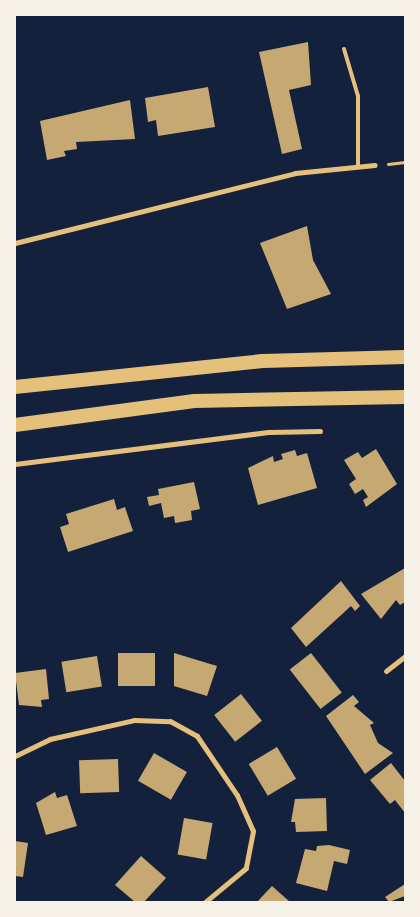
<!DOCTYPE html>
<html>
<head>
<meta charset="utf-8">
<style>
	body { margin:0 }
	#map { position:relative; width:420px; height:917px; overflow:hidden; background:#14213d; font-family:Ubuntu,sans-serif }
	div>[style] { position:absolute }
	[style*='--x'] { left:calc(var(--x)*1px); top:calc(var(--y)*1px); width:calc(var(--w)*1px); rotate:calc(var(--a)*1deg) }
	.building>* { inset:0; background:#c6a872; transform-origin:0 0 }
	.path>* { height:3px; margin:-1.5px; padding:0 1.5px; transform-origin:1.5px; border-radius:1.5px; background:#e5c07b }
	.service>* { height:4px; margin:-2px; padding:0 2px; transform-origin:2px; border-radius:2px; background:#e5c07b }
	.minor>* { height:5px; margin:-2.5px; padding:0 2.5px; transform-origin:2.5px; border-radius:2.5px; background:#e5c07b }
	.trunk>* { height:14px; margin:-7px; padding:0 7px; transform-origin:7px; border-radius:7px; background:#e5c07b }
	span { translate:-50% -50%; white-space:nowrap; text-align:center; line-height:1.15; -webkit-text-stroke:5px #f6f1e7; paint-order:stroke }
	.frame { position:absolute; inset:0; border:16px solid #f6f1e7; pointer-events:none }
</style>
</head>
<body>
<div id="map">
	<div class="building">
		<i style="clip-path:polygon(308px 42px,311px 85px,289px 90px,302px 149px,282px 154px,259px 52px)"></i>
		<i style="clip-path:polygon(208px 87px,215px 127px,158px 136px,156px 120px,148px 122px,145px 98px)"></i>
		<i style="clip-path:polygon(130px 100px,135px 139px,76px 142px,77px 149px,64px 151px,66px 156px,47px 160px,40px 121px)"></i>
		<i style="clip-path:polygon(307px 226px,313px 260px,331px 294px,287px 309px,260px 243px)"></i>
		<i style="clip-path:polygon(376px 449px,397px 484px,366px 507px,363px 500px,368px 497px,363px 489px,355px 494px,349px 484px,356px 479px,344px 460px,358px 452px,362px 458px)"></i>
		<i style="clip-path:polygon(295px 450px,297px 456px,307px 453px,317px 488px,258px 505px,248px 468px,273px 456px,274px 462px,283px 459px,281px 454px)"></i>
		<i style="clip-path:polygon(194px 482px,200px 509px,191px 511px,192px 520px,175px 523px,174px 516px,164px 518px,161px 503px,149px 506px,147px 497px,159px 495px,158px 489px)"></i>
		<i style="clip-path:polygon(114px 499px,117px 510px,125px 507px,133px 531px,68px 552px,60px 527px,69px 524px,66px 514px)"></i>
		<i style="clip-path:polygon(405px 568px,405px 602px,400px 605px,396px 600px,381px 619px,361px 594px)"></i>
		<i style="clip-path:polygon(341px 581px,360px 606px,355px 611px,351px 606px,306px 647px,291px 628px)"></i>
		<i style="left:155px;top:653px;width:33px;height:37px;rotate:90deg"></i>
		<i style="clip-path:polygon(174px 653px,217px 666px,207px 696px,174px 686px)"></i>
		<i style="left:311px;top:653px;width:50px;height:27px;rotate:52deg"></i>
		<i style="left:97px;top:656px;width:31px;height:36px;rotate:81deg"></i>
		<i style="clip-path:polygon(46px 669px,49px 699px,41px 700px,42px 707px,19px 705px,15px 673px)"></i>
		<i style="left:241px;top:694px;width:34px;height:34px;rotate:52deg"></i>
		<i style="clip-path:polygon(353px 695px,359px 702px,354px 706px,374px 723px,370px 725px,378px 743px,393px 753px,365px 774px,326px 716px)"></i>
		<i style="left:277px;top:747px;width:37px;height:33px;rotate:59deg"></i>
		<i style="left:154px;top:753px;width:38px;height:32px;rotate:30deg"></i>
		<i style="left:118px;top:759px;width:33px;height:39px;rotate:88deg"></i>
		<i style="clip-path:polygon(391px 763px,405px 781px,405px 813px,395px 800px,390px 804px,370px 780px)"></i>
		<i style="clip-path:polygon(55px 792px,57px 798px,67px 795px,77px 826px,46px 835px,36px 803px)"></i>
		<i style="clip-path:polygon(326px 798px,327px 831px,296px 832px,295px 822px,291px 822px,295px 799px)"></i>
		<i style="left:184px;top:818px;width:29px;height:37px;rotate:10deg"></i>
		<i style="clip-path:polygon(15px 841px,28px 843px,23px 877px,15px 876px)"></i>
		<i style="clip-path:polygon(329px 845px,350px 850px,347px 864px,334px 861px,327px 891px,296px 883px,305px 849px,316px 851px,317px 846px)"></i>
		<i style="clip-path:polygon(141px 856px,166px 878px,144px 902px,135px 902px,115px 885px)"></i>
		<i style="clip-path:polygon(405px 884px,405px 896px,389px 902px,385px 897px)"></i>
		<i style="clip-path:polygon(272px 886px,290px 902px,257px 902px)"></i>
	</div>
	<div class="path">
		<i style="--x:388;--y:164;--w:17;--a:-7"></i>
	</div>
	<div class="service">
		<i style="--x:344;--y:49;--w:49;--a:73.4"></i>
		<i style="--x:358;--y:96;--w:71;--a:90"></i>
	</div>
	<div class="minor">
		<i style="--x:15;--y:243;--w:289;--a:-14"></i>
		<i style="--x:295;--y:173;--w:80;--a:-5.7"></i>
		<i style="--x:15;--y:464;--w:257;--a:-7.2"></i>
		<i style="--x:270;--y:432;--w:50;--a:-1.1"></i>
		<i style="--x:386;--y:671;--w:24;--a:-38"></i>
		<i style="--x:15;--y:756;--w:39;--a:-26"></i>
		<i style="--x:50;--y:739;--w:86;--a:-12.7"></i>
		<i style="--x:134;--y:720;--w:36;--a:2"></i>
		<i style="--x:170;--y:721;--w:31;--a:29"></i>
		<i style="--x:197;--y:736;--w:71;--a:55.9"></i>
		<i style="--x:237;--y:795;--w:39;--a:66"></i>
		<i style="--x:253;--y:831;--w:38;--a:101"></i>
		<i style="--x:246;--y:868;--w:53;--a:140.3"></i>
	</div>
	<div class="trunk">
		<i style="--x:15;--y:387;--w:249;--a:-6"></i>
		<i style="--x:263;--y:361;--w:142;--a:-1.6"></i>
		<i style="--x:15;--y:425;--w:181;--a:-7.6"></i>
		<i style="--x:194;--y:401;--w:211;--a:-1.1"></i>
	</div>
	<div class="frame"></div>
</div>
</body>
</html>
